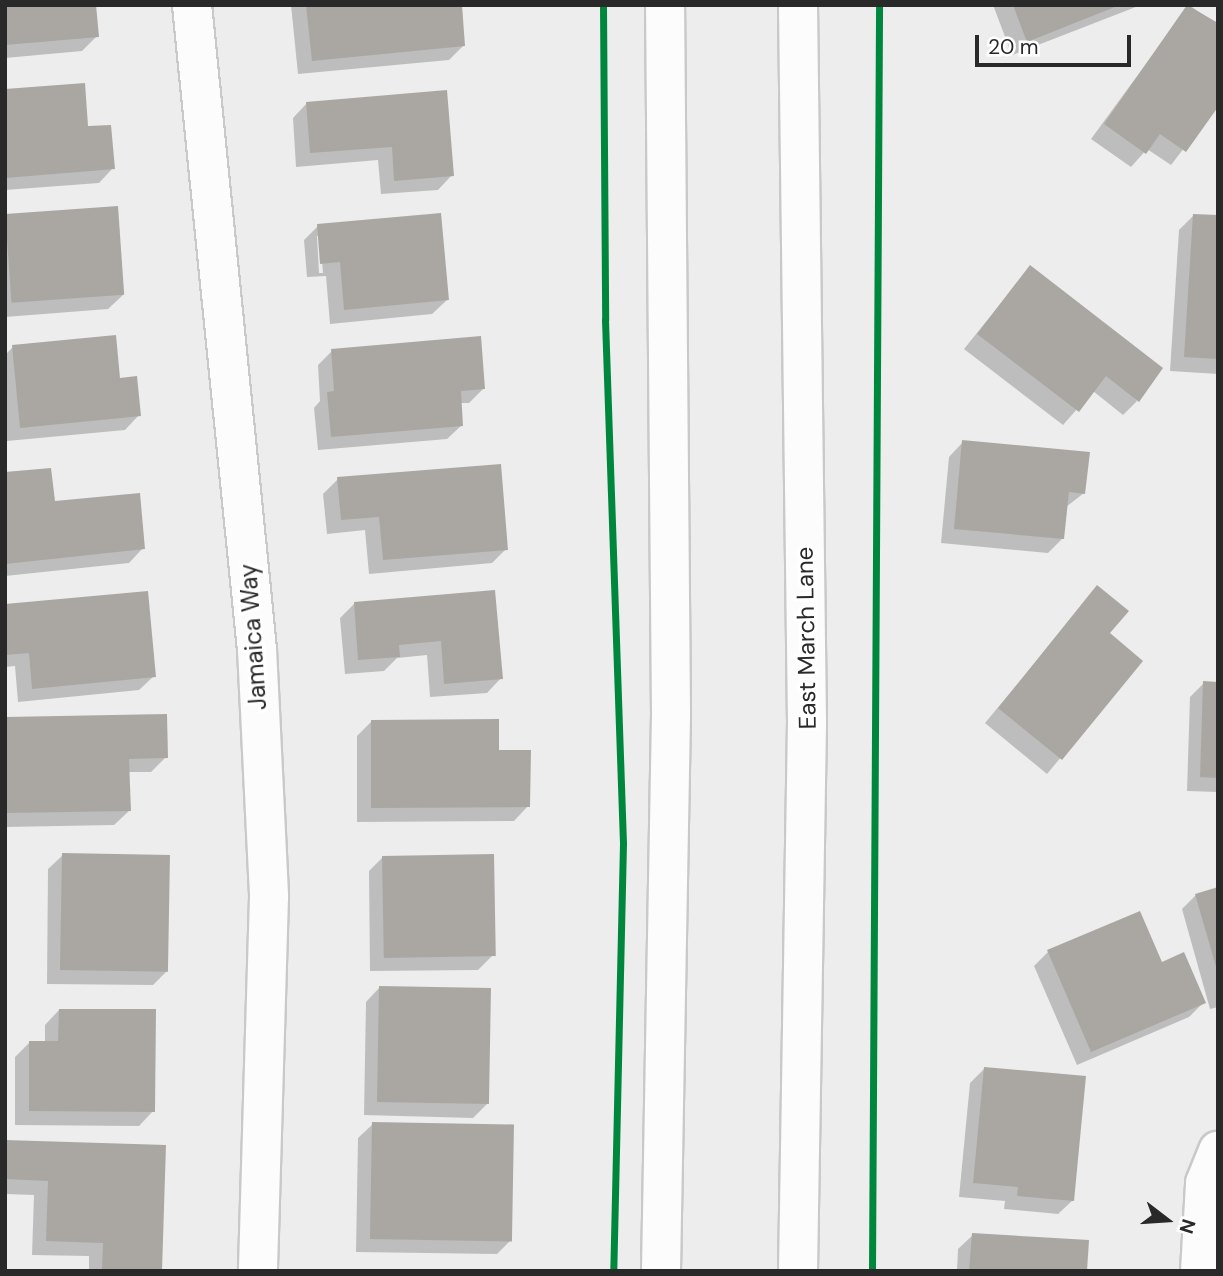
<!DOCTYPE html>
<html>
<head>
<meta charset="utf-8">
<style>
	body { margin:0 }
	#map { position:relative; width:1223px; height:1276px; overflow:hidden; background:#ededee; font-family:"DM Sans",sans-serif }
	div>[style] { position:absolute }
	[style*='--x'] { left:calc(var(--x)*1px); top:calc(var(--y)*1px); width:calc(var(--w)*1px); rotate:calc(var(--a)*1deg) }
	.shadow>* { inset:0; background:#0003 }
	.building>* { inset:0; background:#aaa7a3; transform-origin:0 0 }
	.roads { filter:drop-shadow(2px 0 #c9c9ca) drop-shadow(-2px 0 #c9c9ca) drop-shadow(0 2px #c9c9ca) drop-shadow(0 -2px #c9c9ca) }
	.minor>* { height:38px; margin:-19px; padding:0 19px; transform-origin:19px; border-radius:19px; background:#fcfcfc }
	.secondary>* { height:38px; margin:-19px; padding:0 19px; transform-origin:19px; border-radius:19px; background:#fcfcfc }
	.cycleway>* { height:7px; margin:-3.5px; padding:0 3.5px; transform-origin:3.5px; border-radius:3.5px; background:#00873e }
	span { translate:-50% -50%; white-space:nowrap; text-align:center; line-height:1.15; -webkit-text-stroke:7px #fff; paint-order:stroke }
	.street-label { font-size:24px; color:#29292a }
	.frame { position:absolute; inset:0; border:7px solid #29292a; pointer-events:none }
	.north { position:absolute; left:1132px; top:1185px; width:70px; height:70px; -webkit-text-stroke:5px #fff; paint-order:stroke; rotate:107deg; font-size:19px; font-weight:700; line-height:28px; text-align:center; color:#29292a }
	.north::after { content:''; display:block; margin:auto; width:24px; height:32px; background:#29292a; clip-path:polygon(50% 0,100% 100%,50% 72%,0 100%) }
	.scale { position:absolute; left:975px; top:35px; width:156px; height:32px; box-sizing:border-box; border:4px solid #29292a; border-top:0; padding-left:9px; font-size:21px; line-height:24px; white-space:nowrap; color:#29292a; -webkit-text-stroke:5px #fff; paint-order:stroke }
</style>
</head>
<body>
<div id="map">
	<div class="shadow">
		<i style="clip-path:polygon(5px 5px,97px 36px,82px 51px,5px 58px)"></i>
		<i style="clip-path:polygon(291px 5px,460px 5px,464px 45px,449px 60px,298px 74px)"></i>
		<i style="clip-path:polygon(993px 5px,1141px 5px,1012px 55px)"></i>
		<i style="clip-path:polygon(1189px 5px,1218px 25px,1218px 104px,1171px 165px,1147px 149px,1131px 167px,1091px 139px)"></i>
		<i style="clip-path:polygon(5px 91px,87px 128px,113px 168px,99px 183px,5px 190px)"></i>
		<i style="clip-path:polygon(307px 103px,452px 175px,438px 190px,381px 194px,378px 160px,296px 167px,293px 118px)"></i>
		<i style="clip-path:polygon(1193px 216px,1218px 217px,1218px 374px,1170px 371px,1179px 230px)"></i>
		<i style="clip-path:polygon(5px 217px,123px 295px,108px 309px,5px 317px)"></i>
		<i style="clip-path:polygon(evenodd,318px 226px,447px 300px,432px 314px,330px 324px,326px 276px,307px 277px,304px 240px,318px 226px,317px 236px,320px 236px,323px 273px,319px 273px,317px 236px)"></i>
		<i style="clip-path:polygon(1030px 267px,1137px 401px,1123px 415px,1093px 391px,1063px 425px,964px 349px)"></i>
		<i style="clip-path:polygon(13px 347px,119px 380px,139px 415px,125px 430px,7px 441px,5px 355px)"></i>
		<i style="clip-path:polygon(332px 351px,484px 388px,469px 403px,460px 403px,462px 425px,447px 439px,318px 450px,314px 408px,320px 401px,318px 365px)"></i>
		<i style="clip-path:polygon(963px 442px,1084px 493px,1066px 507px,1063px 538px,1048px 553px,941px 543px,949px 457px)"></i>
		<i style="clip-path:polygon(5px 474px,53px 503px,143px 548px,129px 563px,5px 576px)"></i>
		<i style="clip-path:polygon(338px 479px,506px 549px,492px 563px,369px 574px,365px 530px,327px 534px,323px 494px)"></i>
		<i style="clip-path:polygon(1097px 588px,1108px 634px,1141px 661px,1047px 774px,985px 723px)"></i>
		<i style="clip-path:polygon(493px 592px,501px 678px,487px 693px,430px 697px,427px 655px,397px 658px,384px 671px,345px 674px,340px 618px,354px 604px)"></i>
		<i style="clip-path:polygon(5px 606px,154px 676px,139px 690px,18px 702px,15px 666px,5px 667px)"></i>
		<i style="clip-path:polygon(1204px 683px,1218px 683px,1218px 792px,1187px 791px,1190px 697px)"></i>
		<i style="clip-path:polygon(5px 719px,166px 757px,151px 772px,128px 772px,129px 811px,114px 825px,5px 827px)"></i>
		<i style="clip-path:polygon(371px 722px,497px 752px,528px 806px,514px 821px,357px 822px,357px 736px)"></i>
		<i style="clip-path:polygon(63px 855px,167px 971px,153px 985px,47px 984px,48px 869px)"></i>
		<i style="clip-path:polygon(383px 857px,493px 955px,478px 970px,370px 971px,369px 871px)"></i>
		<i style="clip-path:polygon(1218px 889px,1218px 1007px,1210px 1009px,1182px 909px,1196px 895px)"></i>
		<i style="clip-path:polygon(1048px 952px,1161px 965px,1204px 1002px,1189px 1017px,1077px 1065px,1034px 966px)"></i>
		<i style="clip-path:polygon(380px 987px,487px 1104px,473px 1118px,364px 1115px,366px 1002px)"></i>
		<i style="clip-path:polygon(59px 1010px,153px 1111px,139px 1126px,15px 1125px,15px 1057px,30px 1042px,45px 1043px,45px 1025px)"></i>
		<i style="clip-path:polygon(985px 1068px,1073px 1200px,1058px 1214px,1004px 1209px,1005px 1201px,959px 1197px,970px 1083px)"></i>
		<i style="clip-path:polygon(373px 1124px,511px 1240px,497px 1254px,356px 1252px,358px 1138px)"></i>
		<i style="clip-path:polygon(5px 1142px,159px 1271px,89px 1271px,89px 1256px,32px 1255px,34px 1195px,5px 1194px)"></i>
		<i style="clip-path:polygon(973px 1235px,1086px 1271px,957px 1271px,958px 1249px)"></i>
	</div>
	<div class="building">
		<i style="clip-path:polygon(5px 5px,96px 5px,99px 37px,5px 45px)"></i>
		<i style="clip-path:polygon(306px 5px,462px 5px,465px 46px,312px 61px)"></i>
		<i style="clip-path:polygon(1013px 5px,1120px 5px,1027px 42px)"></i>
		<i style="clip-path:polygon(1187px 5px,1218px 23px,1218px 107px,1186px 152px,1160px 134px,1146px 154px,1104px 124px)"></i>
		<i style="clip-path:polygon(85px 83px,88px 126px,111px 125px,115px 169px,5px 178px,5px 89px)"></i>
		<i style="clip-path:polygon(447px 90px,454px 176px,394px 181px,392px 147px,310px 153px,306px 102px)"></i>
		<i style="left:118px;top:206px;width:89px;height:113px;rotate:86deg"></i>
		<i style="clip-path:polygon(441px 213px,449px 300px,344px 310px,340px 262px,320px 264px,317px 224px)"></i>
		<i style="clip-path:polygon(1193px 214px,1218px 215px,1218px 359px,1184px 357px)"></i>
		<i style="clip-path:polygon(1030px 265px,1163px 368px,1139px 402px,1106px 376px,1079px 412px,977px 334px)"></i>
		<i style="clip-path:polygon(116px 335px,120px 378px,137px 376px,141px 416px,20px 428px,12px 345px)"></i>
		<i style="clip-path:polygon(481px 336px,485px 389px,461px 391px,463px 426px,331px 437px,327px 392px,334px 391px,331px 349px)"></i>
		<i style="clip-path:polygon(962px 440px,1090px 452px,1085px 494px,1069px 492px,1064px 539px,954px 529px)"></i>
		<i style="clip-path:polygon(501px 464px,508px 550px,383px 560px,379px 517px,341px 520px,337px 477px)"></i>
		<i style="clip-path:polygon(51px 468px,55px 501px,140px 493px,145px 549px,5px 564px,5px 472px)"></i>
		<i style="clip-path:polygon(1097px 585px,1129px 611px,1110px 633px,1143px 661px,1062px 760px,998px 708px)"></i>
		<i style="clip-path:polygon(495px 590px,503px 679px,444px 684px,441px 641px,399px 645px,400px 657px,358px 660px,354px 602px)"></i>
		<i style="clip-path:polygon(148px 591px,156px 677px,32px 689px,29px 653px,5px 655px,5px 604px)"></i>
		<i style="clip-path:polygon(1203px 681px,1218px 682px,1218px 778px,1200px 777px)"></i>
		<i style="clip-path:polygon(167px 714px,168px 758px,129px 759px,131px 811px,5px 813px,5px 717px)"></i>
		<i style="clip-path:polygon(499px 719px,499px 750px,531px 750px,530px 807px,371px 808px,371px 720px)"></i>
		<i style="left:62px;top:853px;width:108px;height:117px;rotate:1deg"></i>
		<i style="left:494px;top:854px;width:102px;height:112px;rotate:89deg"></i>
		<i style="clip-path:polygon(1218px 887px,1218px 970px,1217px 970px,1195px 894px)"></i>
		<i style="clip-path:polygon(1140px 911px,1162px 962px,1184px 952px,1206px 1003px,1091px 1052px,1047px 950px)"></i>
		<i style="left:379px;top:986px;width:112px;height:116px;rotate:1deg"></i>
		<i style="clip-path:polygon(59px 1009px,156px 1009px,155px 1112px,29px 1111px,29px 1041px,58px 1041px)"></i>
		<i style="clip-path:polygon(984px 1067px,1086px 1076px,1074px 1201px,1017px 1196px,1018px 1187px,973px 1183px)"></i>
		<i style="left:372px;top:1122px;width:142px;height:117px;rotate:1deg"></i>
		<i style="clip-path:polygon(5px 1140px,166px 1145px,162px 1271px,102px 1269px,103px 1243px,46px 1241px,48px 1181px,5px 1179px)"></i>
		<i style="clip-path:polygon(972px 1233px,1089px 1240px,1087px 1271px,969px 1271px)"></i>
	</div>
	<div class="roads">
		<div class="minor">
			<i style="--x:192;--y:5;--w:647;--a:84.24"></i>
			<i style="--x:257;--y:649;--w:248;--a:87.2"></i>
			<i style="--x:269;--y:897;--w:374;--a:91.7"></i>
			<i style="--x:1200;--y:1271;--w:88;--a:-86.7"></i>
			<i style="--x:1205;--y:1183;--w:35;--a:-68"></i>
		</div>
		<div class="secondary">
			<i style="--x:661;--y:1271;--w:557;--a:-88.97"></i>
			<i style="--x:671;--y:714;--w:709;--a:-90.48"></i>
			<i style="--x:798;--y:1271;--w:549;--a:-89.06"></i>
			<i style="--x:807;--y:722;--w:717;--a:-90.72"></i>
		</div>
	</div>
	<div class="cycleway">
		<i style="--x:603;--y:5;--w:315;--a:89.6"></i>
		<i style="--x:605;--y:320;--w:523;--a:88.03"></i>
		<i style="--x:623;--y:843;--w:428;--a:91.3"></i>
		<i style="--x:872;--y:1271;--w:1266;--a:-89.68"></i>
	</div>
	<div class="street-label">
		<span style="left:253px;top:637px;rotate:-94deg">Jamaica Way</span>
		<span style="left:806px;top:638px;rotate:-91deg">East March Lane</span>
	</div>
	<div class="frame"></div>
	<div class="north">N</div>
	<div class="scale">20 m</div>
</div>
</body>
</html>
